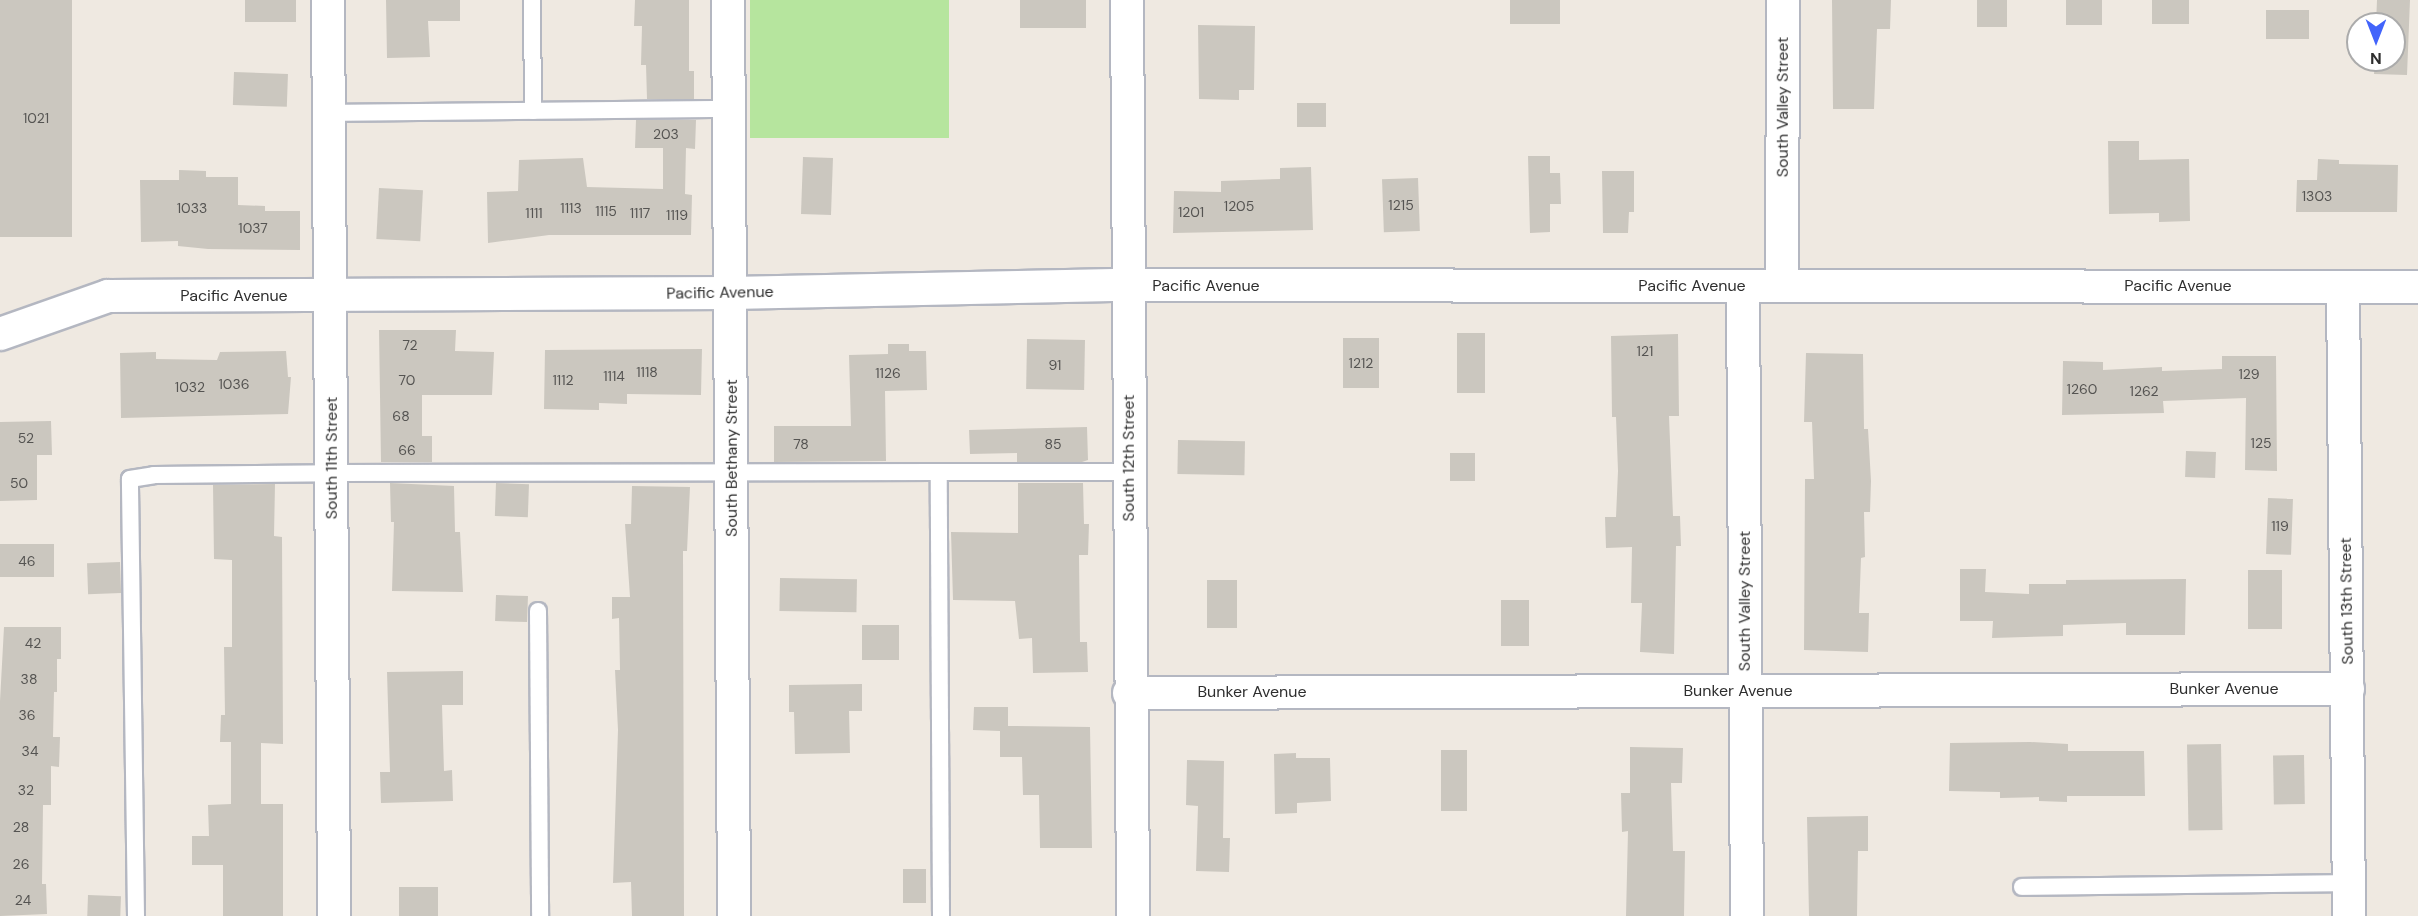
<!DOCTYPE html>
<html>
<head>
<meta charset="utf-8">
<style>
	body { margin:0 }
	#map { position:relative; width:2418px; height:916px; overflow:hidden; background:#efe9e1; font-family:"DM Sans",sans-serif }
	div>[style] { position:absolute }
	[style*='--x'] { left:calc(var(--x)*1px); top:calc(var(--y)*1px); width:calc(var(--w)*1px); rotate:calc(var(--a)*1deg) }
	.green>* { inset:0; background:#b6e59e; transform-origin:0 0 }
	.building>* { inset:0; background:#cbc7bf; transform-origin:0 0 }
	.roads { filter:drop-shadow(2px 0 #b4b7c1) drop-shadow(-2px 0 #b4b7c1) drop-shadow(0 2px #b4b7c1) drop-shadow(0 -2px #b4b7c1) }
	.lane>* { height:16px; margin:-8px; padding:0 8px; transform-origin:8px; border-radius:8px; background:#fff }
	.street>* { height:32px; margin:-16px; padding:0 16px; transform-origin:16px; border-radius:16px; background:#fff }
	span { translate:-50% -50%; white-space:nowrap; text-align:center; line-height:1.15; -webkit-text-stroke:6px #fff; paint-order:stroke }
	.number-label { font-size:14px; color:#555452 }
	.number-label span { -webkit-text-stroke-width:0 }
	.street-label { font-size:16px; color:#2e2e2e }
	.north { position:absolute; left:2346px; top:12px; width:60px; height:60px; box-sizing:border-box; background:#fff; border:2px solid #ababab; border-radius:50%; rotate:180deg; font-size:16px; font-weight:700; line-height:24px; text-align:center; color:#2e2e2e }
	.north::after { content:''; display:block; margin:auto; width:21px; height:27px; background:#4264fb; clip-path:polygon(50% 0,100% 100%,50% 72%,0 100%) }
</style>
</head>
<body>
<div id="map">
	<div class="green">
		<i style="left:750px;top:0;width:199px;height:138px"></i>
	</div>
	<div class="building">
		<i style="left:0;top:0;width:72px;height:237px"></i>
		<i style="left:245px;top:0;width:51px;height:22px"></i>
		<i style="clip-path:polygon(386px 0,460px 0,460px 21px,428px 21px,430px 57px,387px 58px)"></i>
		<i style="clip-path:polygon(635px 0,689px 0,689px 71px,694px 71px,694px 99px,647px 99px,646px 65px,641px 65px,642px 26px,634px 26px)"></i>
		<i style="left:1020px;top:0;width:66px;height:28px"></i>
		<i style="left:1560px;top:0;width:24px;height:50px;rotate:90deg"></i>
		<i style="clip-path:polygon(1832px 0,1891px 0,1890px 29px,1877px 29px,1874px 109px,1833px 109px)"></i>
		<i style="left:1977px;top:0;width:30px;height:27px"></i>
		<i style="left:2066px;top:0;width:36px;height:25px"></i>
		<i style="left:2152px;top:0;width:37px;height:24px"></i>
		<i style="clip-path:polygon(2377px 0,2410px 0,2407px 75px,2374px 74px,2375px 60px,2394px 60px,2394px 24px,2376px 24px)"></i>
		<i style="left:2309px;top:10px;width:29px;height:43px;rotate:90deg"></i>
		<i style="clip-path:polygon(1198px 25px,1255px 26px,1254px 90px,1239px 90px,1239px 100px,1199px 99px)"></i>
		<i style="left:234px;top:72px;width:54px;height:33px;rotate:2deg"></i>
		<i style="left:1297px;top:103px;width:29px;height:24px"></i>
		<i style="clip-path:polygon(636px 120px,696px 120px,695px 149px,686px 148px,685px 194px,692px 195px,691px 235px,549px 235px,488px 243px,487px 192px,518px 191px,519px 160px,583px 158px,587px 187px,663px 189px,663px 148px,635px 148px)"></i>
		<i style="clip-path:polygon(2108px 141px,2139px 141px,2139px 160px,2189px 159px,2190px 221px,2159px 222px,2159px 213px,2109px 214px)"></i>
		<i style="clip-path:polygon(1528px 156px,1550px 156px,1550px 173px,1560px 173px,1561px 204px,1550px 204px,1550px 232px,1530px 233px)"></i>
		<i style="left:803px;top:157px;width:30px;height:57px;rotate:2deg"></i>
		<i style="clip-path:polygon(2318px 159px,2339px 160px,2339px 164px,2398px 165px,2397px 212px,2296px 212px,2297px 180px,2317px 180px)"></i>
		<i style="clip-path:polygon(1311px 167px,1313px 230px,1173px 233px,1174px 191px,1221px 192px,1221px 181px,1280px 179px,1280px 168px)"></i>
		<i style="clip-path:polygon(179px 170px,206px 171px,206px 177px,238px 177px,238px 205px,265px 206px,265px 211px,300px 211px,300px 250px,208px 249px,178px 246px,178px 241px,141px 242px,140px 180px,179px 180px)"></i>
		<i style="clip-path:polygon(1602px 171px,1634px 171px,1634px 212px,1629px 212px,1628px 233px,1603px 233px)"></i>
		<i style="left:1418px;top:178px;width:53px;height:36px;rotate:88deg"></i>
		<i style="left:379px;top:188px;width:44px;height:51px;rotate:3deg"></i>
		<i style="clip-path:polygon(379px 330px,456px 330px,455px 351px,494px 352px,492px 395px,422px 395px,422px 436px,432px 436px,432px 462px,381px 462px)"></i>
		<i style="left:1457px;top:333px;width:28px;height:60px"></i>
		<i style="clip-path:polygon(1678px 334px,1679px 416px,1669px 416px,1673px 516px,1680px 516px,1681px 546px,1676px 546px,1674px 654px,1640px 652px,1642px 603px,1631px 603px,1632px 547px,1606px 548px,1605px 517px,1616px 517px,1618px 471px,1616px 417px,1612px 417px,1611px 336px)"></i>
		<i style="left:1379px;top:338px;width:50px;height:36px;rotate:90deg"></i>
		<i style="left:1027px;top:339px;width:58px;height:50px;rotate:1deg"></i>
		<i style="clip-path:polygon(888px 344px,909px 344px,909px 351px,926px 351px,927px 390px,885px 391px,886px 461px,774px 462px,774px 426px,851px 426px,849px 355px,888px 354px)"></i>
		<i style="clip-path:polygon(702px 349px,701px 395px,627px 394px,627px 404px,599px 403px,599px 410px,544px 409px,545px 350px)"></i>
		<i style="clip-path:polygon(286px 351px,288px 377px,291px 377px,288px 414px,121px 418px,120px 353px,156px 352px,156px 359px,217px 360px,220px 352px)"></i>
		<i style="clip-path:polygon(1806px 353px,1863px 354px,1864px 429px,1868px 429px,1871px 481px,1870px 512px,1864px 512px,1865px 557px,1861px 558px,1859px 613px,1869px 613px,1868px 652px,1804px 650px,1805px 479px,1814px 479px,1812px 422px,1804px 422px)"></i>
		<i style="clip-path:polygon(2222px 356px,2276px 356px,2277px 471px,2245px 470px,2246px 398px,2163px 401px,2164px 413px,2062px 415px,2063px 361px,2103px 362px,2103px 370px,2162px 367px,2162px 371px,2222px 369px)"></i>
		<i style="clip-path:polygon(51px 421px,52px 455px,37px 455px,37px 500px,0 501px,0 422px)"></i>
		<i style="clip-path:polygon(1087px 427px,1088px 460px,1082px 462px,1017px 462px,1017px 453px,970px 454px,969px 430px)"></i>
		<i style="left:1178px;top:440px;width:67px;height:34px;rotate:1deg"></i>
		<i style="left:2186px;top:451px;width:30px;height:26px;rotate:2deg"></i>
		<i style="left:1450px;top:453px;width:25px;height:28px"></i>
		<i style="clip-path:polygon(390px 483px,454px 486px,455px 532px,460px 532px,463px 592px,392px 591px,394px 522px,391px 522px)"></i>
		<i style="left:496px;top:483px;width:33px;height:33px;rotate:2deg"></i>
		<i style="clip-path:polygon(1018px 483px,1083px 483px,1084px 524px,1089px 524px,1088px 555px,1079px 555px,1080px 642px,1087px 642px,1088px 672px,1033px 673px,1032px 638px,1019px 639px,1015px 601px,953px 600px,951px 532px,1018px 533px)"></i>
		<i style="clip-path:polygon(275px 484px,274px 536px,282px 537px,283px 744px,261px 743px,261px 804px,283px 804px,283px 916px,223px 916px,223px 865px,192px 865px,192px 836px,209px 836px,208px 805px,231px 804px,231px 742px,220px 742px,221px 715px,225px 715px,224px 647px,232px 647px,232px 560px,214px 559px,213px 485px)"></i>
		<i style="clip-path:polygon(632px 486px,690px 487px,687px 551px,683px 551px,684px 916px,632px 916px,631px 882px,613px 883px,618px 730px,615px 670px,620px 670px,619px 618px,612px 619px,612px 597px,630px 597px,625px 524px,631px 524px)"></i>
		<i style="left:2268px;top:498px;width:25px;height:56px;rotate:2deg"></i>
		<i style="left:54px;top:544px;width:33px;height:54px;rotate:90deg"></i>
		<i style="left:120px;top:562px;width:31px;height:33px;rotate:88deg"></i>
		<i style="clip-path:polygon(1960px 569px,1986px 569px,1985px 592px,2029px 594px,2029px 584px,2066px 584px,2066px 580px,2186px 579px,2185px 635px,2126px 635px,2126px 623px,2063px 625px,2063px 636px,1992px 638px,1993px 621px,1960px 621px)"></i>
		<i style="left:2248px;top:570px;width:34px;height:59px"></i>
		<i style="left:780px;top:578px;width:77px;height:33px;rotate:1deg"></i>
		<i style="left:1207px;top:580px;width:30px;height:48px"></i>
		<i style="left:496px;top:595px;width:32px;height:26px;rotate:2deg"></i>
		<i style="left:1501px;top:600px;width:28px;height:46px"></i>
		<i style="left:899px;top:625px;width:35px;height:37px;rotate:90deg"></i>
		<i style="clip-path:polygon(4px 627px,61px 627px,61px 659px,57px 659px,57px 692px,54px 692px,53px 737px,60px 737px,59px 767px,51px 766px,51px 805px,43px 805px,42px 884px,46px 884px,47px 914px,0 916px,0 701px)"></i>
		<i style="clip-path:polygon(463px 671px,463px 705px,442px 705px,444px 771px,452px 770px,453px 801px,381px 803px,380px 772px,390px 772px,387px 672px)"></i>
		<i style="clip-path:polygon(862px 684px,862px 711px,849px 711px,850px 753px,795px 754px,794px 712px,789px 712px,789px 685px)"></i>
		<i style="clip-path:polygon(974px 707px,1008px 707px,1008px 726px,1090px 727px,1092px 848px,1040px 848px,1039px 795px,1023px 795px,1022px 757px,1000px 757px,1000px 731px,973px 730px)"></i>
		<i style="clip-path:polygon(2030px 742px,2068px 744px,2068px 751px,2144px 751px,2145px 796px,2067px 796px,2067px 802px,2039px 801px,2039px 797px,2000px 798px,2000px 792px,1949px 791px,1950px 743px)"></i>
		<i style="left:2221px;top:744px;width:86px;height:34px;rotate:89deg"></i>
		<i style="clip-path:polygon(1630px 747px,1683px 748px,1682px 783px,1671px 783px,1673px 851px,1685px 851px,1684px 916px,1626px 916px,1628px 831px,1622px 832px,1621px 793px,1630px 793px)"></i>
		<i style="left:1441px;top:750px;width:26px;height:61px"></i>
		<i style="clip-path:polygon(1296px 753px,1296px 758px,1330px 758px,1331px 801px,1297px 803px,1297px 813px,1275px 814px,1274px 754px)"></i>
		<i style="left:2304px;top:755px;width:49px;height:31px;rotate:89deg"></i>
		<i style="clip-path:polygon(1187px 760px,1224px 761px,1223px 838px,1230px 838px,1229px 872px,1196px 871px,1198px 806px,1186px 805px)"></i>
		<i style="clip-path:polygon(1868px 816px,1868px 851px,1858px 851px,1857px 916px,1809px 916px,1807px 817px)"></i>
		<i style="left:903px;top:869px;width:23px;height:34px"></i>
		<i style="left:399px;top:887px;width:39px;height:29px"></i>
		<i style="left:88px;top:895px;width:33px;height:21px;rotate:2deg"></i>
	</div>
	<div class="roads">
		<div class="lane">
			<i style="--x:532;--y:0;--w:111;--a:89.5"></i>
			<i style="--x:329;--y:113;--w:400;--a:-0.6"></i>
			<i style="--x:538;--y:611;--w:305;--a:89.6"></i>
			<i style="--x:2022;--y:887;--w:327;--a:-0.7"></i>
			<i style="--x:136;--y:916;--w:437;--a:-90.8"></i>
			<i style="--x:130;--y:479;--w:24;--a:-9"></i>
			<i style="--x:154;--y:475;--w:178;--a:-0.6"></i>
			<i style="--x:332;--y:473;--w:607;--a:-0.09"></i>
			<i style="--x:941;--y:916;--w:444;--a:-90.3"></i>
			<i style="--x:939;--y:472;--w:190;--a:0"></i>
		</div>
		<div class="street">
			<i style="--x:328;--y:0;--w:916;--a:89.62"></i>
			<i style="--x:728;--y:0;--w:916;--a:89.62"></i>
			<i style="--x:1127;--y:0;--w:916;--a:89.62"></i>
			<i style="--x:1782;--y:285;--w:285;--a:-89.8"></i>
			<i style="--x:1743;--y:286;--w:630;--a:89.64"></i>
			<i style="--x:2343;--y:287;--w:629;--a:89.45"></i>
			<i style="--x:0;--y:334;--w:114;--a:-19.4"></i>
			<i style="--x:108;--y:296;--w:623;--a:-0.28"></i>
			<i style="--x:731;--y:293;--w:397;--a:-1.2"></i>
			<i style="--x:1128;--y:285;--w:1290;--a:0.09"></i>
			<i style="--x:1129;--y:693;--w:1219;--a:-0.19"></i>
		</div>
	</div>
	<div class="number-label">
		<span style="left:36px;top:118px">1021</span>
		<span style="left:666px;top:134px">203</span>
		<span style="left:2317px;top:196px">1303</span>
		<span style="left:1401px;top:205px">1215</span>
		<span style="left:1239px;top:206px">1205</span>
		<span style="left:192px;top:208px">1033</span>
		<span style="left:571px;top:208px">1113</span>
		<span style="left:606px;top:211px">1115</span>
		<span style="left:1191px;top:212px">1201</span>
		<span style="left:534px;top:213px">1111</span>
		<span style="left:640px;top:213px">1117</span>
		<span style="left:677px;top:215px">1119</span>
		<span style="left:253px;top:228px">1037</span>
		<span style="left:410px;top:345px">72</span>
		<span style="left:1645px;top:351px">121</span>
		<span style="left:1361px;top:363px">1212</span>
		<span style="left:1055px;top:365px">91</span>
		<span style="left:647px;top:372px">1118</span>
		<span style="left:888px;top:373px">1126</span>
		<span style="left:2249px;top:374px">129</span>
		<span style="left:614px;top:376px">1114</span>
		<span style="left:407px;top:380px">70</span>
		<span style="left:563px;top:380px">1112</span>
		<span style="left:234px;top:384px">1036</span>
		<span style="left:190px;top:387px">1032</span>
		<span style="left:2082px;top:389px">1260</span>
		<span style="left:2144px;top:391px">1262</span>
		<span style="left:401px;top:416px">68</span>
		<span style="left:26px;top:438px">52</span>
		<span style="left:2261px;top:443px">125</span>
		<span style="left:801px;top:444px">78</span>
		<span style="left:1053px;top:444px">85</span>
		<span style="left:407px;top:450px">66</span>
		<span style="left:19px;top:483px">50</span>
		<span style="left:2280px;top:526px">119</span>
		<span style="left:27px;top:561px">46</span>
		<span style="left:33px;top:643px">42</span>
		<span style="left:29px;top:679px">38</span>
		<span style="left:27px;top:715px">36</span>
		<span style="left:30px;top:751px">34</span>
		<span style="left:26px;top:790px">32</span>
		<span style="left:21px;top:827px">28</span>
		<span style="left:21px;top:864px">26</span>
		<span style="left:23px;top:900px">24</span>
	</div>
	<div class="street-label">
		<span style="left:1783px;top:107px;rotate:-90deg">South Valley Street</span>
		<span style="left:1206px;top:286px">Pacific Avenue</span>
		<span style="left:1692px;top:286px">Pacific Avenue</span>
		<span style="left:2178px;top:286px">Pacific Avenue</span>
		<span style="left:720px;top:293px;rotate:-1deg">Pacific Avenue</span>
		<span style="left:234px;top:296px">Pacific Avenue</span>
		<span style="left:332px;top:458px;rotate:-90deg">South 11th Street</span>
		<span style="left:732px;top:458px;rotate:-90deg">South Bethany Street</span>
		<span style="left:1129px;top:458px;rotate:-90deg">South 12th Street</span>
		<span style="left:1745px;top:601px;rotate:-90deg">South Valley Street</span>
		<span style="left:2347px;top:601px;rotate:-91deg">South 13th Street</span>
		<span style="left:2224px;top:689px">Bunker Avenue</span>
		<span style="left:1738px;top:691px">Bunker Avenue</span>
		<span style="left:1252px;top:692px">Bunker Avenue</span>
	</div>
	<div class="north">N</div>
</div>
</body>
</html>
